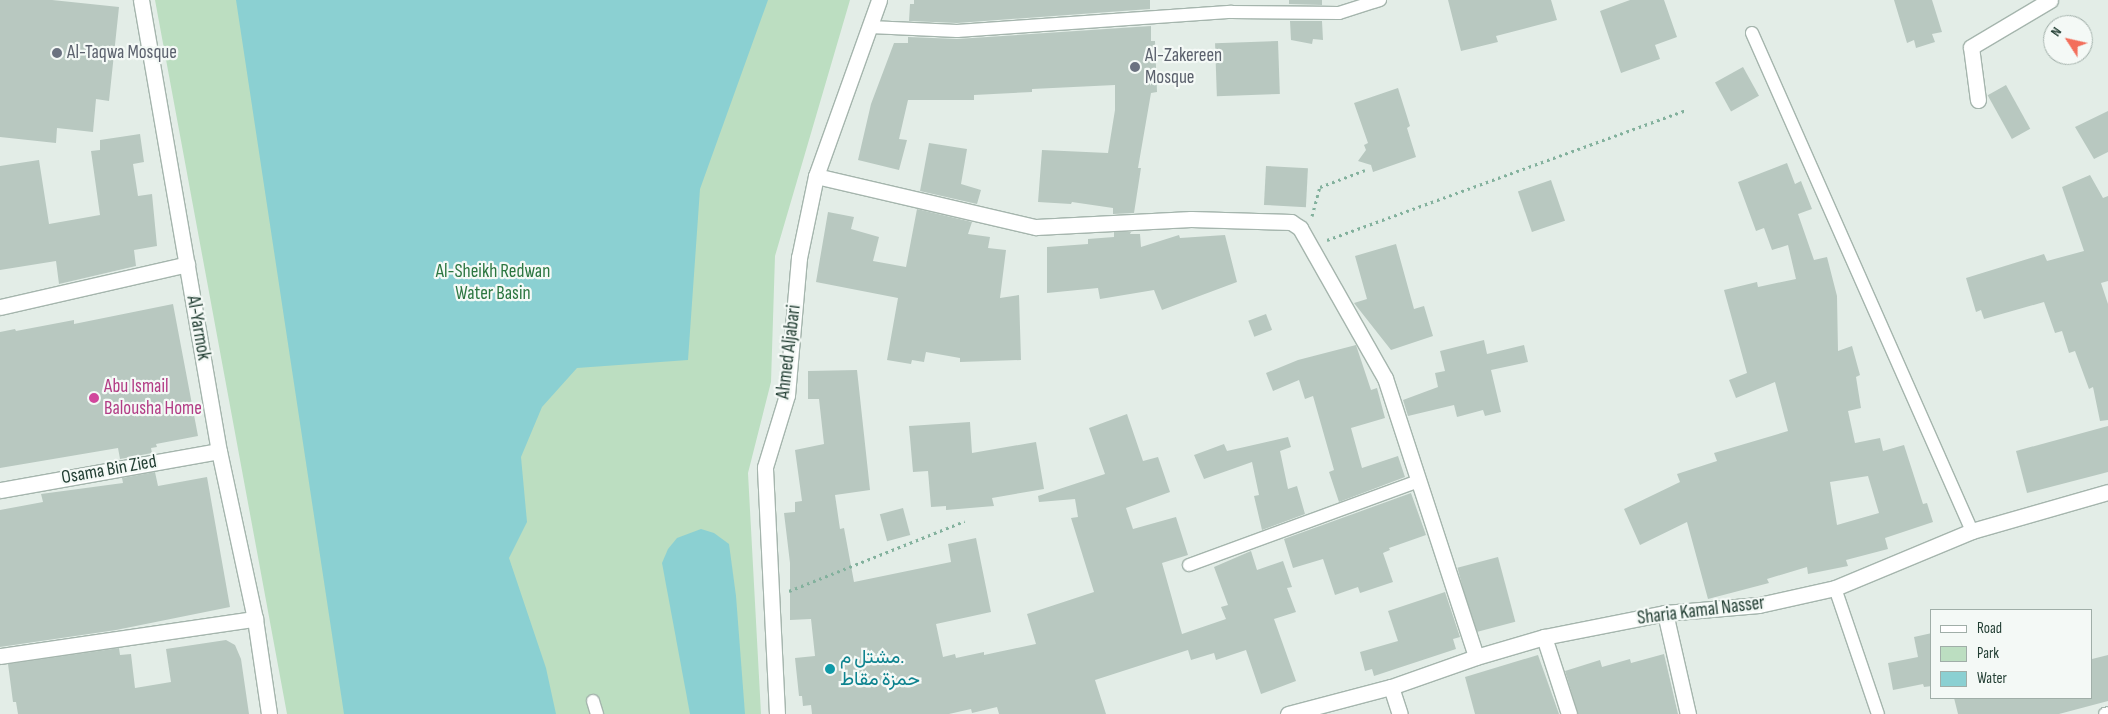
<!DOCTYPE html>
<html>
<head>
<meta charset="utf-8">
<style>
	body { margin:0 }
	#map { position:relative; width:2108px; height:714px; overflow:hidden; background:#e3ede7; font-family:"Sofia Sans Condensed",Vazirmatn,sans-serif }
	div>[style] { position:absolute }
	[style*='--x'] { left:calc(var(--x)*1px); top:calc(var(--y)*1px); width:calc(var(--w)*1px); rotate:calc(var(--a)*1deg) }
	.green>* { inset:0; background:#bcdec1 }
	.water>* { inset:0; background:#8bd0d2 }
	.building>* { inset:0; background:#b8c8c0; transform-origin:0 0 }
	.path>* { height:3px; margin-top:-1.5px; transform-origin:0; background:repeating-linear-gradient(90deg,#83b19d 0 2.5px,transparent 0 6.5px) }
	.roads { filter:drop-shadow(1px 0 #a5b5ad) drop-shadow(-1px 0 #a5b5ad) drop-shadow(0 1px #a5b5ad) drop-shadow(0 -1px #a5b5ad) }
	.service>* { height:12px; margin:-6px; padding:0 6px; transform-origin:6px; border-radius:6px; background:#fff }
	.minor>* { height:15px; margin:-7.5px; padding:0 7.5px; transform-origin:7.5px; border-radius:7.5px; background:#fff }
	.tertiary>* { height:15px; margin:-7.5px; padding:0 7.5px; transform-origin:7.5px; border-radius:7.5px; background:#fff }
	.dots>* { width:14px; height:14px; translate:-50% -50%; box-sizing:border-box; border:2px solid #f4f9f6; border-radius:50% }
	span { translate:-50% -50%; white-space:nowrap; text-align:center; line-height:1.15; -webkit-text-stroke:4.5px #f4f9f6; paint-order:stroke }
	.worship-label { font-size:19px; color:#5b616d }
	.left { translate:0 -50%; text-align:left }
	.park-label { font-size:19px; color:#2c7640 }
	.street-label { font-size:19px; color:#223e33 }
	.hotel-label { font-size:19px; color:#b23c85 }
	.culture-label { font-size:19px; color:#0d838f }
	.legend { position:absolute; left:1930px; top:609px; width:162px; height:90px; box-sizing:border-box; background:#f4f9f6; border:1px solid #a0aea8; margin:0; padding:6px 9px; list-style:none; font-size:15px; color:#223e33 }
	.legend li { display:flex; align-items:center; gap:10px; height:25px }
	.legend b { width:25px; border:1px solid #a0aea8 }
	.north { position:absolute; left:2043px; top:15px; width:50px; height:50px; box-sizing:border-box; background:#f4f9f6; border:1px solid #a0aea8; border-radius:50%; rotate:305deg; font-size:14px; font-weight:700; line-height:20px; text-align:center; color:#223e33 }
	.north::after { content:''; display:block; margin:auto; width:18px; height:22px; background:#f36e5b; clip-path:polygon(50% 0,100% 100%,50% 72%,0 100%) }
</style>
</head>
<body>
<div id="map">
	<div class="green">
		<i style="clip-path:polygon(155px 0,850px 0,775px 256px,771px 382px,748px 473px,761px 714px,287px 714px)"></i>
	</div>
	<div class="water">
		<i style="clip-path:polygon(236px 0,768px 0,700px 189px,688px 360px,577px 368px,542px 407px,521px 457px,527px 522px,509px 558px,546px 668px,556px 714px,344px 714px)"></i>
		<i style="clip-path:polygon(701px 529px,714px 533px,729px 544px,736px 596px,745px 714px,690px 714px,662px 563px,668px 549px,677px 538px)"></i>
	</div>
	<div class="building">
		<i style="clip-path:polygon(0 0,52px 0,119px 7px,109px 101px,96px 99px,93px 132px,57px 128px,56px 143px,0 137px)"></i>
		<i style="clip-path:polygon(914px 0,1150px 0,1150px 9px,957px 23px,909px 21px,910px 4px,914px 4px)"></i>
		<i style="clip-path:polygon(1289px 0,1322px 0,1322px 5px,1289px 4px)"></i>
		<i style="clip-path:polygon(1448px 0,1551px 0,1557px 20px,1496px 36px,1498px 42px,1461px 51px)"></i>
		<i style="clip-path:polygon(1630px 0,1664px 0,1677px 37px,1655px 45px,1660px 59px,1621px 73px,1600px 11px)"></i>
		<i style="clip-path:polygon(1894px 0,1932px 0,1942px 32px,1932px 34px,1935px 42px,1916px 48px,1914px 40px,1907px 43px)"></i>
		<i style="clip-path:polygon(1290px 21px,1322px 21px,1323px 40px,1313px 39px,1312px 44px,1291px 40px)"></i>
		<i style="clip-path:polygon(1151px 26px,1151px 41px,1155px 41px,1157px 92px,1151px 93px,1138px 168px,1141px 168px,1134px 213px,1113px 214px,1113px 208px,1072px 202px,1071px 204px,1038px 202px,1042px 150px,1108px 153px,1115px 110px,1115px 85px,1032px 89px,1032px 92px,974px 95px,974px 100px,908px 100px,899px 139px,907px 140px,899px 170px,858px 160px,871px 104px,894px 43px,908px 43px,908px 37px,957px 39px)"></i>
		<i style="left:1278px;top:41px;width:53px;height:63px;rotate:88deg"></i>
		<i style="left:1743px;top:67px;width:33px;height:32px;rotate:61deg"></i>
		<i style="left:2006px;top:85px;width:50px;height:21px;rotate:61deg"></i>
		<i style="clip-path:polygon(1398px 88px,1410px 126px,1407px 128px,1416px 157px,1373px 172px,1371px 165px,1358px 161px,1366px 150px,1364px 145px,1368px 143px,1354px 103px)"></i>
		<i style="clip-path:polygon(2108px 111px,2108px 152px,2094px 159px,2075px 127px)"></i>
		<i style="clip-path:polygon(140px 134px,144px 162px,133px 164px,138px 196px,152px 194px,157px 246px,134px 250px,136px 266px,59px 284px,56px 261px,0 270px,0 166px,39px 160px,49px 224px,100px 215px,91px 151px,100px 150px,100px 140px)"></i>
		<i style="clip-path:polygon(929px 143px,967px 149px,961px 184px,981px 190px,977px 204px,920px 191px)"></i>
		<i style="clip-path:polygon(evenodd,1787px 163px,1795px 184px,1801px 181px,1812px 209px,1798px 214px,1814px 260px,1827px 257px,1837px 296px,1838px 351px,1852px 346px,1860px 375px,1856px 377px,1861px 408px,1848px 411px,1855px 443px,1880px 438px,1883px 451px,1904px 445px,1923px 504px,1927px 503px,1933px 522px,1885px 538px,1888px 549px,1846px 560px,1848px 566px,1808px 574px,1807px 567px,1767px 579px,1769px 583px,1708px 599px,1687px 522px,1640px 545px,1624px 509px,1680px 482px,1677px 474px,1717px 461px,1714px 453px,1788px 431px,1775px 382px,1736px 398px,1729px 380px,1747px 373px,1724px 290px,1757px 282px,1758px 287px,1796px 279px,1788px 245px,1772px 250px,1764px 228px,1756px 231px,1738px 182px,1787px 163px,1868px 476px,1879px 513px,1837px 525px,1830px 482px,1868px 476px)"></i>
		<i style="left:1266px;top:166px;width:42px;height:39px;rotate:3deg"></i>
		<i style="clip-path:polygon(2090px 175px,2103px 198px,2108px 196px,2108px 281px,2101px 283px,2108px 304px,2108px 420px,2100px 421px,2093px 387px,2089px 389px,2075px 351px,2069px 353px,2062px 331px,2055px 333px,2044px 302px,1984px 319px,1981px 310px,1976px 312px,1966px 278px,2044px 254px,2047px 261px,2084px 251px,2062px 187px)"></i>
		<i style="left:1551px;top:180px;width:43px;height:35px;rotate:71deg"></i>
		<i style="clip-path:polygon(917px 209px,972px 222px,968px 234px,990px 237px,988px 248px,1006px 250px,1000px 298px,1019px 295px,1021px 360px,960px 362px,960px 358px,926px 352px,924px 362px,912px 360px,911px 364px,887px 360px,898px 298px,816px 282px,828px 212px,854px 217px,851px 229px,879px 237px,873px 261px,906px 267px)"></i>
		<i style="clip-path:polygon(1114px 232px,1131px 232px,1130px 234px,1140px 234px,1141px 247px,1179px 235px,1180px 238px,1225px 235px,1237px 282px,1162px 310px,1154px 290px,1100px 299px,1098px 288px,1047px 293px,1047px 247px,1088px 244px,1088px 239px,1114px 237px)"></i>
		<i style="clip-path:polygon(1396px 244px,1414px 309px,1424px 306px,1433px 336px,1391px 350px,1354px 303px,1367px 299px,1355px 256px)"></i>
		<i style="clip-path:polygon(173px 304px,198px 436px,156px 444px,157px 447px,151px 448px,152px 453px,120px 459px,118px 448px,0 468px,0 332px,15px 329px,16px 331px,74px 320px,74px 324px)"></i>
		<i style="left:1266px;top:314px;width:17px;height:19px;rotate:69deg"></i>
		<i style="clip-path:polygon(1484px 340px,1487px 354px,1524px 345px,1528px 362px,1491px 370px,1501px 412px,1485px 416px,1483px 410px,1457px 417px,1454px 405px,1408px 416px,1403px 400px,1438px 387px,1435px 373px,1445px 371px,1440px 351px)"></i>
		<i style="clip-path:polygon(1356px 345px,1371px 390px,1377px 388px,1385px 418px,1351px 428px,1362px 468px,1398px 456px,1405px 477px,1339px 502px,1329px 472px,1334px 470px,1313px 396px,1305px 399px,1299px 380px,1273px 391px,1266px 373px,1298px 360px)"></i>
		<i style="clip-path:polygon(857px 370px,870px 490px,835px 495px,840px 529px,844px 528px,854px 582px,951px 562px,948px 544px,976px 538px,991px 612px,936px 624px,943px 657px,955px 654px,956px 658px,984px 652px,984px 655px,1036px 644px,1027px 614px,1094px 592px,1071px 518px,1078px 517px,1075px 499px,1039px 502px,1038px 496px,1105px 474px,1089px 428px,1127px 414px,1143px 461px,1158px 457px,1170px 492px,1126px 508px,1133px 529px,1176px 517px,1188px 555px,1162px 563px,1182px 634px,1226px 619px,1221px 607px,1228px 605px,1214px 567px,1251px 551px,1257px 570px,1283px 561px,1292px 587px,1287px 588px,1296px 612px,1274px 619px,1296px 681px,1261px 694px,1246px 650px,1216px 660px,1214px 653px,1191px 660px,1188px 650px,1095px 680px,1106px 714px,999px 714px,997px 707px,972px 713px,971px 709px,949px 714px,812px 714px,811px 705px,803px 706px,802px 696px,799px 696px,795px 658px,815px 656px,811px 619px,790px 620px,790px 563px,784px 513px,795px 512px,795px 502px,802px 501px,795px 450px,824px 444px,819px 399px,808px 399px,808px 371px)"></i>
		<i style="clip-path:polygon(970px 422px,972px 453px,1036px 442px,1044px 489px,992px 498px,994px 506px,946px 510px,946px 506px,931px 507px,928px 471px,913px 472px,909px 426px)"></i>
		<i style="clip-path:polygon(2108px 426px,2108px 472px,2027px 493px,2016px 451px)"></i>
		<i style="clip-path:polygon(1288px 437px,1291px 447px,1280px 451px,1288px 489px,1297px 486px,1305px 514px,1262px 530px,1254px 496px,1259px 495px,1252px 462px,1204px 479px,1194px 455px,1224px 444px,1227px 451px)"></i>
		<i style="clip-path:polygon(155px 472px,158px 486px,207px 477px,230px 607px,116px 630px,0 647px,0 510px,43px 502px,41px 494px,123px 483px,122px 478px)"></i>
		<i style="clip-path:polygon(1411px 493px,1426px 535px,1389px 548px,1390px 550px,1383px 553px,1393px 582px,1360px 593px,1358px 587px,1335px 595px,1323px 559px,1293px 568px,1284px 539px)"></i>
		<i style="left:903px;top:508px;width:28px;height:24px;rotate:75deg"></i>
		<i style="left:1498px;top:557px;width:67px;height:42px;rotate:75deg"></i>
		<i style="clip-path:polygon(1445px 592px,1460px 637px,1453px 639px,1456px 649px,1374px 676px,1372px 669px,1365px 671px,1360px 652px,1398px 641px,1388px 611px)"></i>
		<i style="clip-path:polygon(1932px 633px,1932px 686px,1924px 687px,1923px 684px,1893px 690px,1888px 663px,1918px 657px,1914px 637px)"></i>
		<i style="clip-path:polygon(226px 640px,235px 645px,241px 659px,249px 714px,18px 714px,16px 702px,13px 702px,8px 664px,119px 648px,120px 655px,131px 654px,135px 688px,171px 682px,166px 649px)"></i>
		<i style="clip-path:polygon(1664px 654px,1678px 714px,1578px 714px,1565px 671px,1600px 660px,1602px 667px,1630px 659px,1631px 663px)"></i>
		<i style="clip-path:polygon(1538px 655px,1559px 714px,1475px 714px,1465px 677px)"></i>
		<i style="clip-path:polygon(2108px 655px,2108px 701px,2059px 714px,1958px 714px,1954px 698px,2092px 698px,2092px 659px)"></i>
	</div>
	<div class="path">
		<i style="--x:1312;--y:216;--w:30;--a:-75"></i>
		<i style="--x:1320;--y:187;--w:48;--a:-20.7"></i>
		<i style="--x:1327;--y:240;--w:382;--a:-19.9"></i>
		<i style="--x:789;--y:591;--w:189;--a:-21.7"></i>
	</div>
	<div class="roads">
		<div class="service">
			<i style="--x:870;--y:27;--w:87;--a:2.6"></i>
			<i style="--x:957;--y:31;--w:275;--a:-4"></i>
			<i style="--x:1231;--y:12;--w:108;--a:0.5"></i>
			<i style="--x:1339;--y:13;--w:43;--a:-17.6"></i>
			<i style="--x:1752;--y:33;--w:544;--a:66.17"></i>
			<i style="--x:1189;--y:565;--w:245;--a:-20.1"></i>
			<i style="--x:1835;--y:588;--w:133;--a:71.2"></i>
			<i style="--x:593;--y:701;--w:14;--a:73"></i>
			<i style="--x:2105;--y:714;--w:3;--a:-18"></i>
		</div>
		<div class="minor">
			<i style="--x:1978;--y:100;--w:53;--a:-97.5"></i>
			<i style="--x:1971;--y:47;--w:92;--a:-30.7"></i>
			<i style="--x:816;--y:176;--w:226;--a:13.1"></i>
			<i style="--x:1036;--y:227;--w:155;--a:-3"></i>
			<i style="--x:1191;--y:219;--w:100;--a:1.7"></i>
			<i style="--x:1291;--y:222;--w:11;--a:34"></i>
			<i style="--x:1300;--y:228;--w:172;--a:60.5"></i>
			<i style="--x:1385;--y:378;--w:293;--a:71.9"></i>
			<i style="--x:0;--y:307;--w:192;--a:-12.9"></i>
			<i style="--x:0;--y:490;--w:222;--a:-10.1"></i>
			<i style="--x:1665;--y:613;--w:104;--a:77.2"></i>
			<i style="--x:1544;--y:637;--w:81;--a:72"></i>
			<i style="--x:0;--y:656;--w:258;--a:-8.3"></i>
			<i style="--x:1391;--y:687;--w:28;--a:72"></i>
			<i style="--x:777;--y:714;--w:247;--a:-92.8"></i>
			<i style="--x:765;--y:467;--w:75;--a:-73"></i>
			<i style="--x:787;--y:395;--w:138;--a:-85"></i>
			<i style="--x:799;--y:258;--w:84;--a:-78.3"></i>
			<i style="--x:816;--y:176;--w:187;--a:-70.3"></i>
			<i style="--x:1288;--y:714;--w:106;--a:-14.7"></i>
			<i style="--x:1391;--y:687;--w:90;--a:-19.4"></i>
			<i style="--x:1476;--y:657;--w:71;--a:-16.4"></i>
			<i style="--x:1544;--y:637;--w:123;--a:-11.2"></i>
			<i style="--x:1665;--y:613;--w:94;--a:-4.9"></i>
			<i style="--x:1759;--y:605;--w:78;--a:-12.6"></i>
			<i style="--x:1835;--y:588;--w:148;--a:-22.6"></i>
			<i style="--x:1972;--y:531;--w:141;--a:-16"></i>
		</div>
		<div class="tertiary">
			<i style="--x:141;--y:0;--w:458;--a:80.2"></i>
			<i style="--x:219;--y:451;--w:172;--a:77.9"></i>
			<i style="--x:255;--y:619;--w:96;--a:81.6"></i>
		</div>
	</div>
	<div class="dots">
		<i style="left:57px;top:53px;background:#6b7280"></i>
		<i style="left:1135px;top:67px;background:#6b7280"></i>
		<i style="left:94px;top:398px;background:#d1479c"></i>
		<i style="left:830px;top:669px;background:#0f9aa8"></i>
	</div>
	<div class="worship-label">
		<span class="left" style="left:67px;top:53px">Al-Taqwa Mosque</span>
		<span class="left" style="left:1145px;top:67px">Al-Zakereen<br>Mosque</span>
	</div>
	<div class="park-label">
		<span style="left:493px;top:283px">Al-Sheikh Redwan<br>Water Basin</span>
	</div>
	<div class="street-label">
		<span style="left:198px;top:328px;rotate:80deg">Al-Yarmok</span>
		<span style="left:789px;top:352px;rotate:-83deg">Ahmed Aljabari</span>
		<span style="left:109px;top:470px;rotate:-10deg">Osama Bin Zied</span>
		<span style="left:1701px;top:611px;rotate:-7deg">Sharia Kamal Nasser</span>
	</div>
	<div class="hotel-label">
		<span class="left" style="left:104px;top:398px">Abu Ismail<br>Balousha Home</span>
	</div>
	<div class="culture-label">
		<span class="left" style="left:840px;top:669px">مشتل م.<br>حمزة مقاط</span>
	</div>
	<ul class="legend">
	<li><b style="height:6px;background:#fff"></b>Road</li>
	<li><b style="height:14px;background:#bcdec1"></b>Park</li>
	<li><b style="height:14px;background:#8bd0d2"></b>Water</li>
	</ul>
	<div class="north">N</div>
</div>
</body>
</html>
